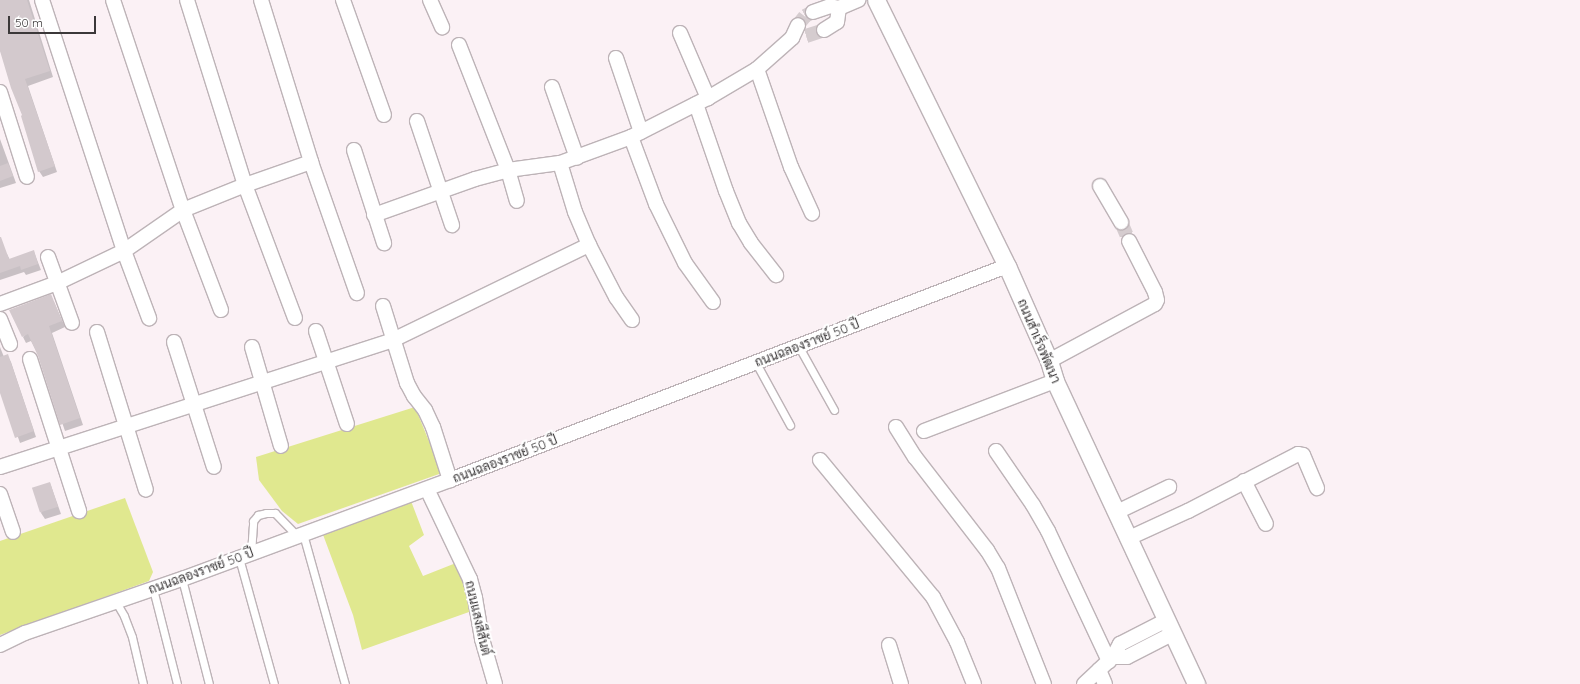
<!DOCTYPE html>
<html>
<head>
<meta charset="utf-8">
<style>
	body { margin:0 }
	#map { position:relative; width:1580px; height:684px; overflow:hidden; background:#fbf1f5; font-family:Quicksand,Sarabun,sans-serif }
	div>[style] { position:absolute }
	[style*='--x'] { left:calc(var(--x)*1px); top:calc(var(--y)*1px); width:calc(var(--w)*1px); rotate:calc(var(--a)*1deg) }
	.green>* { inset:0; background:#e0e88f }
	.shadow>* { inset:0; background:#0003 }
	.building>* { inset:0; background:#d3c9cd; transform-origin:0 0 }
	.minor-tunnel>* { height:14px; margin-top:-7px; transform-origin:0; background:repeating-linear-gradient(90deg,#d5cccf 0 14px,transparent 0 21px) }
	.roads { filter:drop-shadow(1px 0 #bdb3b7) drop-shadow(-1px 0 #bdb3b7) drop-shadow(0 1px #bdb3b7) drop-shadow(0 -1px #bdb3b7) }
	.service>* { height:7px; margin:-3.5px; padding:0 3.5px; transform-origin:3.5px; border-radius:3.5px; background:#fff }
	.minor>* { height:14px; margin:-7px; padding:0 7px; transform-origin:7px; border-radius:7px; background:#fff }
	.tertiary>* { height:17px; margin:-8.5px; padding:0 8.5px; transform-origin:8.5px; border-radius:8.5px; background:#fff }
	span { translate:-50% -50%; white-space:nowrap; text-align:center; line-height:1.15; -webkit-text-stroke:4px #fff; paint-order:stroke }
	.street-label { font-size:13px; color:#3b3839 }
	.scale { position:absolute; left:8px; top:16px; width:88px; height:18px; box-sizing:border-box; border:2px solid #3b3839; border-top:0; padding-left:5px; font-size:12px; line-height:14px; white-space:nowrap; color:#3b3839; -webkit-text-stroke:3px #fff; paint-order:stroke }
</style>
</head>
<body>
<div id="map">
	<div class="green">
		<i style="clip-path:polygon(415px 407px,442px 473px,298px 524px,282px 511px,259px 480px,256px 457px)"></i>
		<i style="clip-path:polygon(125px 498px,153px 572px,149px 581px,0 635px,0 541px)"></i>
		<i style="clip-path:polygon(411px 501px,424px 535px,409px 546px,423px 576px,456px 563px,468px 588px,469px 612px,362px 650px,353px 615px,322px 532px)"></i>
	</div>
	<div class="shadow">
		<i style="clip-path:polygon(0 0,29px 0,53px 77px,28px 86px,57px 172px,43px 177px,39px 171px,24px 116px,0 50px)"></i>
		<i style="clip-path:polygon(0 139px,16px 183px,0 188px)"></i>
		<i style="clip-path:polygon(34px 252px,41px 270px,26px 275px,24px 272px,0 280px,0 256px,7px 254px,10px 260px)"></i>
		<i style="clip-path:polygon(54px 302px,65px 327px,52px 333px,83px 425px,65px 431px,39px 356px,31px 341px,26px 343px,23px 337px)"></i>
		<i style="clip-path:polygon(0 347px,4px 357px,7px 355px,11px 362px,36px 437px,20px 443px,0 385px)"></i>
		<i style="clip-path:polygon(50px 483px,61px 514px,45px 519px,41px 513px)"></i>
	</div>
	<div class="building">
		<i style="clip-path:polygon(0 0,27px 0,50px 71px,25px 79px,55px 166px,38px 172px,21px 116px,22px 115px,11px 88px,0 51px)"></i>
		<i style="clip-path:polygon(8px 163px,13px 176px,0 181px,0 166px)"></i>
		<i style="clip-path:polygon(0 237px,1px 237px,9px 259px,34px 250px,38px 264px,21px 270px,20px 266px,0 273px)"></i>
		<i style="clip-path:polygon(51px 294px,62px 321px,49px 326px,80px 418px,60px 425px,38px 356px,28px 334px,22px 337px,9px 310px)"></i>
		<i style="clip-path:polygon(8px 354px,34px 431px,15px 438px,0 393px,0 357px)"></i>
		<i style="left:50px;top:482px;width:26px;height:19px;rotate:72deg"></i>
	</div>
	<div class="minor-tunnel">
		<i style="--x:798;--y:25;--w:11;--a:-52"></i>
		<i style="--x:805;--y:16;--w:9;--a:-27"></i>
		<i style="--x:806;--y:36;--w:19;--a:-18"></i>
		<i style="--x:1121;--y:222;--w:21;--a:67"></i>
	</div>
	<div class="roads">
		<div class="service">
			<i style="--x:799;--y:347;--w:72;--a:60.9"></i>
			<i style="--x:756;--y:363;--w:71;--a:61.3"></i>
			<i style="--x:303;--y:534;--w:156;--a:74.4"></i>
			<i style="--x:251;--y:553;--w:32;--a:-86"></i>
			<i style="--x:253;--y:521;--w:8;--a:-50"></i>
			<i style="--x:258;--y:515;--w:8;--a:-14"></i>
			<i style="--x:266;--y:513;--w:9;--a:0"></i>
			<i style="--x:275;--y:513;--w:32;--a:46"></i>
			<i style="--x:239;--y:558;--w:131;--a:74.5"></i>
			<i style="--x:182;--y:579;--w:108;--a:75.6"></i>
			<i style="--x:153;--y:589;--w:98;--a:75.8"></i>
			<i style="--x:116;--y:602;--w:16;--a:60"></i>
			<i style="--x:124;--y:616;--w:22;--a:69"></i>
			<i style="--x:132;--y:637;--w:48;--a:76.8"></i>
		</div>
		<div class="minor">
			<i style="--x:42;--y:0;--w:264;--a:71.9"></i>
			<i style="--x:124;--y:251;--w:72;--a:69.5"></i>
			<i style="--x:113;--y:0;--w:221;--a:71.6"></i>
			<i style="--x:183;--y:210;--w:107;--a:69.2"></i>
			<i style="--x:187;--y:0;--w:194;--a:72.6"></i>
			<i style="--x:245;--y:185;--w:142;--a:69.4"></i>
			<i style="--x:261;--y:0;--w:170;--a:72.8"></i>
			<i style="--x:311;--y:162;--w:139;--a:70.7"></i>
			<i style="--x:343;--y:0;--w:122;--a:70.4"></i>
			<i style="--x:430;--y:0;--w:30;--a:66"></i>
			<i style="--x:813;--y:12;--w:18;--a:-19"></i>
			<i style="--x:830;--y:6;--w:9;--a:13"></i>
			<i style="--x:839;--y:8;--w:21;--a:-23"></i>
			<i style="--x:824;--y:30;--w:15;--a:-32"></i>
			<i style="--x:837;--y:22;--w:14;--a:-82"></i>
			<i style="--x:680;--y:33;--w:71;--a:66.7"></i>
			<i style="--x:459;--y:45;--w:134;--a:68.6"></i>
			<i style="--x:508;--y:170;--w:32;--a:74"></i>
			<i style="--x:616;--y:58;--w:78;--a:71.3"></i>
			<i style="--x:757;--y:69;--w:104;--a:70.9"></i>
			<i style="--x:791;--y:167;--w:51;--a:65.5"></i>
			<i style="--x:552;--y:87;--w:75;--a:70.6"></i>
			<i style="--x:0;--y:92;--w:89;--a:72.4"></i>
			<i style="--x:696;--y:104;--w:92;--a:71"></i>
			<i style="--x:726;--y:191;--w:35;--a:68"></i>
			<i style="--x:739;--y:223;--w:23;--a:59"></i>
			<i style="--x:751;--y:243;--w:41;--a:52"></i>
			<i style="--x:417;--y:121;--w:110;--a:71.4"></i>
			<i style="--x:631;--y:137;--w:72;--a:69.5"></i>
			<i style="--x:656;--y:204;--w:66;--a:63.8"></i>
			<i style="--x:685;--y:263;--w:48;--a:54.3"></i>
			<i style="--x:354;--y:150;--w:98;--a:72.1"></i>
			<i style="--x:560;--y:163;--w:51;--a:73"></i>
			<i style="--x:575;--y:212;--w:36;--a:67"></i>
			<i style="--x:589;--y:245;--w:59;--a:62.6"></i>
			<i style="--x:616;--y:297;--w:28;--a:55"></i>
			<i style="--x:1100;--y:186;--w:42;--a:59.7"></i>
			<i style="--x:374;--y:215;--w:107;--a:-19.6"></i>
			<i style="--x:475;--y:179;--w:34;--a:-15"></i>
			<i style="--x:508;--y:170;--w:52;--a:-7.7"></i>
			<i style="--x:560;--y:163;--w:76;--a:-20.1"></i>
			<i style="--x:631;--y:137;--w:86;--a:-26.9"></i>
			<i style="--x:708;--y:98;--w:57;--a:-30.6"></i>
			<i style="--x:757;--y:69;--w:47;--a:-41.5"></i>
			<i style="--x:792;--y:38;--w:14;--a:-65"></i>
			<i style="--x:48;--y:257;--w:70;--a:70"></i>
			<i style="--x:0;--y:304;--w:61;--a:-20.2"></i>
			<i style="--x:57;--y:283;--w:74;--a:-25.5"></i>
			<i style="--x:124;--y:251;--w:72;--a:-34.8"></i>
			<i style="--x:183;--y:210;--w:67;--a:-22"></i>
			<i style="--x:245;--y:185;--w:70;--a:-19.2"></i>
			<i style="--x:383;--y:306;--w:81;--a:72.7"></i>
			<i style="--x:407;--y:383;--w:15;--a:62"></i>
			<i style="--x:414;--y:396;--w:18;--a:52"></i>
			<i style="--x:425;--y:410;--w:19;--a:65"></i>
			<i style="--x:433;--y:427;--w:56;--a:72.2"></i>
			<i style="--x:0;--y:319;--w:27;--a:68"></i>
			<i style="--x:316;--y:331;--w:98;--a:71.6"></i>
			<i style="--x:97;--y:332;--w:165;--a:72.8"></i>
			<i style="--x:174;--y:342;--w:131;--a:72.3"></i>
			<i style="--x:252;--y:347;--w:103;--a:73.7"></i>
			<i style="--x:30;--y:359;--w:160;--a:72.1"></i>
			<i style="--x:1049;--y:361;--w:120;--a:-28.3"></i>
			<i style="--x:1155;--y:304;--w:4;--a:-63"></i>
			<i style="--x:1157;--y:300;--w:8;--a:-104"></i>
			<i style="--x:1155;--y:292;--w:57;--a:-117"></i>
			<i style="--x:896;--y:427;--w:36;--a:58"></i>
			<i style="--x:915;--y:457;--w:118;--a:52.3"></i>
			<i style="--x:987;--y:550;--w:21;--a:59"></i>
			<i style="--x:998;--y:568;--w:125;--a:68.4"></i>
			<i style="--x:924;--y:431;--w:140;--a:-20.9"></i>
			<i style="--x:996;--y:451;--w:65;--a:55.6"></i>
			<i style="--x:1033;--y:505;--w:30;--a:60"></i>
			<i style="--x:1048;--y:531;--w:144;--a:64.9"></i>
			<i style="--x:820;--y:460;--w:178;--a:50.5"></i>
			<i style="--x:933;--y:597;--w:51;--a:61.9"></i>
			<i style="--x:957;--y:642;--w:45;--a:68"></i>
			<i style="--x:0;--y:467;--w:413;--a:-17.9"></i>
			<i style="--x:393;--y:340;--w:218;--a:-25.9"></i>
			<i style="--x:1244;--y:481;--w:48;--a:62.9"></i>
			<i style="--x:427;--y:489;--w:100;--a:64.5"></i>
			<i style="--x:470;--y:579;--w:20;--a:75"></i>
			<i style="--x:475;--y:598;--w:42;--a:80.3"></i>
			<i style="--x:482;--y:639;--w:47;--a:73.9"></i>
			<i style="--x:0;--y:494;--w:40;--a:71.1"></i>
			<i style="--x:1117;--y:512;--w:58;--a:-25.7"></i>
			<i style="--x:1129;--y:538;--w:65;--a:-24.6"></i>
			<i style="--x:1188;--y:511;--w:124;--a:-27.4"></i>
			<i style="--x:1298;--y:454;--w:5;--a:11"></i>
			<i style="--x:1303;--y:455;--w:36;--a:67"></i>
			<i style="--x:0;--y:645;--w:28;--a:-26"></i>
			<i style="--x:25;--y:633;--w:169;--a:-19"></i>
			<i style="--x:185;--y:578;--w:283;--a:-20.3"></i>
			<i style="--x:450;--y:480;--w:597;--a:-21.02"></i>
			<i style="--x:889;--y:645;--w:41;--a:72.9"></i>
			<i style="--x:1113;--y:657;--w:14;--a:0"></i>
			<i style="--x:1127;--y:657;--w:51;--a:-27.1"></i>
			<i style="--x:1099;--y:670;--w:15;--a:67"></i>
			<i style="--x:1084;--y:684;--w:40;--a:-43"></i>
			<i style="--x:1113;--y:657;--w:15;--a:-62"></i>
			<i style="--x:1120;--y:644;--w:51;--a:-27.1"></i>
		</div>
		<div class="tertiary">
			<i style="--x:876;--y:0;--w:297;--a:63.8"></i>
			<i style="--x:1007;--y:266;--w:104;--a:66.1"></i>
			<i style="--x:1049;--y:361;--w:21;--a:73"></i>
			<i style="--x:1055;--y:381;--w:334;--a:65"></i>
		</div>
	</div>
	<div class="street-label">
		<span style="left:1039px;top:341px;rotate:67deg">ถนนสำเร็จพัฒนา</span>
		<span style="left:807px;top:343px;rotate:-21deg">ถนนฉลองราชย์ 50 ปี</span>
		<span style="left:505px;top:459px;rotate:-21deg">ถนนฉลองราชย์ 50 ปี</span>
		<span style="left:201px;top:571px;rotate:-20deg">ถนนฉลองราชย์ 50 ปี</span>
		<span style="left:478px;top:618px;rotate:77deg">ถนนแสงสีสันต์</span>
	</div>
	<div class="scale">50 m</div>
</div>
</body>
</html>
